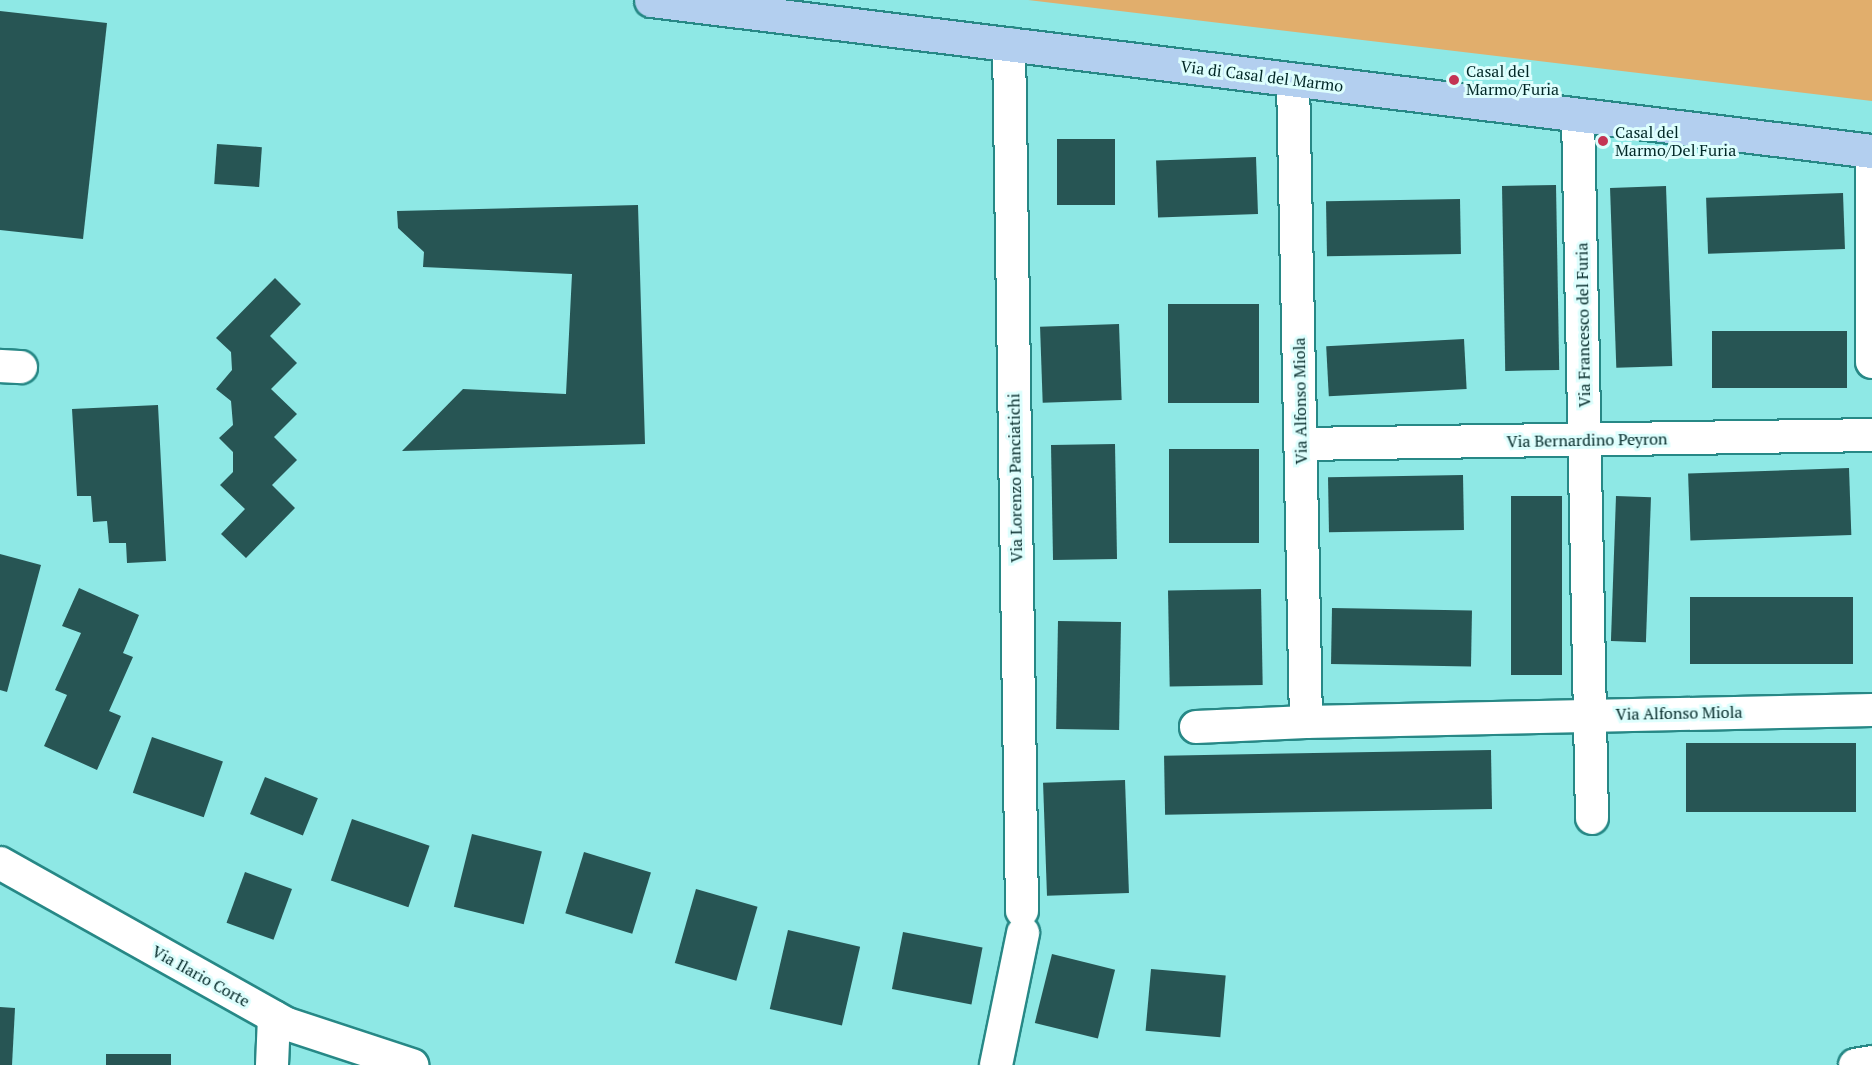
<!DOCTYPE html>
<html>
<head>
<meta charset="utf-8">
<style>
	body { margin:0 }
	#map { position:relative; width:1872px; height:1065px; overflow:hidden; background:#8ee8e5; font-family:"PT Serif",serif }
	div>[style] { position:absolute }
	[style*='--x'] { left:calc(var(--x)*1px); top:calc(var(--y)*1px); width:calc(var(--w)*1px); rotate:calc(var(--a)*1deg) }
	.green>* { inset:0; background:#e1ae6c }
	.building>* { inset:0; background:#275554; transform-origin:0 0 }
	.roads { filter:drop-shadow(2px 0 #278886) drop-shadow(-2px 0 #278886) drop-shadow(0 2px #278886) drop-shadow(0 -2px #278886) }
	.minor>* { height:32px; margin:-16px; padding:0 16px; transform-origin:16px; border-radius:16px; background:#fff }
	.major>* { height:33px; margin:-16.5px; padding:0 16.5px; transform-origin:16.5px; border-radius:16.5px; background:#b3cfef }
	.dots>* { width:16px; height:16px; translate:-50% -50%; box-sizing:border-box; border:3px solid #ddfefd; border-radius:50% }
	span { translate:-50% -50%; white-space:nowrap; text-align:center; line-height:1.15; -webkit-text-stroke:6px #ddfefd; paint-order:stroke }
	.poi-label { font-size:16px; color:#002625 }
	.left { translate:0 -50%; text-align:left }
	.street-label { font-size:16px; color:#002625 }
</style>
</head>
<body>
<div id="map">
	<div class="green">
		<i style="clip-path:polygon(1028px 0,1872px 0,1872px 101px)"></i>
	</div>
	<div class="building">
		<i style="clip-path:polygon(0 11px,107px 23px,83px 239px,0 230px)"></i>
		<i style="left:1057px;top:139px;width:58px;height:66px"></i>
		<i style="left:217px;top:144px;width:45px;height:40px;rotate:4deg"></i>
		<i style="left:1256px;top:157px;width:57px;height:100px;rotate:88deg"></i>
		<i style="left:1556px;top:185px;width:185px;height:54px;rotate:89deg"></i>
		<i style="left:1666px;top:186px;width:180px;height:56px;rotate:88deg"></i>
		<i style="left:1843px;top:193px;width:56px;height:137px;rotate:88deg"></i>
		<i style="left:1460px;top:199px;width:55px;height:134px;rotate:89deg"></i>
		<i style="clip-path:polygon(638px 205px,645px 444px,402px 451px,463px 389px,566px 394px,572px 274px,423px 267px,424px 252px,398px 228px,397px 211px)"></i>
		<i style="clip-path:polygon(275px 278px,301px 304px,270px 336px,297px 363px,271px 389px,297px 414px,274px 437px,297px 460px,272px 485px,295px 508px,246px 558px,221px 534px,245px 509px,220px 485px,233px 472px,233px 452px,219px 438px,233px 425px,231px 401px,216px 389px,232px 370px,231px 352px,216px 338px)"></i>
		<i style="left:1168px;top:304px;width:91px;height:99px"></i>
		<i style="left:1119px;top:324px;width:76px;height:79px;rotate:88deg"></i>
		<i style="left:1712px;top:331px;width:135px;height:57px"></i>
		<i style="left:1464px;top:339px;width:50px;height:138px;rotate:87deg"></i>
		<i style="clip-path:polygon(158px 405px,166px 561px,127px 563px,126px 543px,109px 543px,107px 521px,93px 522px,91px 496px,77px 496px,72px 409px)"></i>
		<i style="left:1115px;top:444px;width:115px;height:64px;rotate:89deg"></i>
		<i style="left:1169px;top:449px;width:90px;height:94px"></i>
		<i style="left:1849px;top:468px;width:67px;height:161px;rotate:88deg"></i>
		<i style="left:1463px;top:475px;width:55px;height:135px;rotate:89deg"></i>
		<i style="left:1511px;top:496px;width:51px;height:179px"></i>
		<i style="left:1616px;top:496px;width:35px;height:145px;rotate:2deg"></i>
		<i style="clip-path:polygon(0 554px,41px 565px,7px 692px,0 690px)"></i>
		<i style="clip-path:polygon(79px 588px,139px 615px,123px 653px,133px 657px,109px 711px,121px 716px,97px 770px,44px 746px,67px 695px,55px 690px,81px 633px,62px 626px)"></i>
		<i style="left:1261px;top:589px;width:96px;height:93px;rotate:89deg"></i>
		<i style="left:1690px;top:597px;width:163px;height:67px"></i>
		<i style="left:1332px;top:608px;width:140px;height:56px;rotate:1deg"></i>
		<i style="left:1058px;top:621px;width:63px;height:108px;rotate:1deg"></i>
		<i style="left:152px;top:737px;width:75px;height:59px;rotate:19deg"></i>
		<i style="left:1686px;top:743px;width:170px;height:69px"></i>
		<i style="left:1491px;top:750px;width:59px;height:327px;rotate:89deg"></i>
		<i style="left:265px;top:777px;width:57px;height:40px;rotate:22deg"></i>
		<i style="left:1125px;top:780px;width:113px;height:82px;rotate:88deg"></i>
		<i style="left:352px;top:819px;width:82px;height:65px;rotate:19deg"></i>
		<i style="left:472px;top:834px;width:72px;height:75px;rotate:14deg"></i>
		<i style="left:584px;top:852px;width:70px;height:64px;rotate:17deg"></i>
		<i style="left:245px;top:872px;width:50px;height:54px;rotate:20deg"></i>
		<i style="left:696px;top:889px;width:64px;height:77px;rotate:16deg"></i>
		<i style="left:788px;top:930px;width:74px;height:81px;rotate:13deg"></i>
		<i style="left:903px;top:932px;width:81px;height:58px;rotate:11deg"></i>
		<i style="left:1052px;top:954px;width:65px;height:71px;rotate:14deg"></i>
		<i style="left:1151px;top:969px;width:75px;height:62px;rotate:5deg"></i>
		<i style="clip-path:polygon(0 1007px,15px 1008px,12px 1065px,0 1065px)"></i>
		<i style="left:106px;top:1054px;width:65px;height:11px"></i>
	</div>
	<div class="roads">
		<div class="minor">
			<i style="--x:1009;--y:44;--w:867;--a:89.14"></i>
			<i style="--x:1293;--y:80;--w:642;--a:88.84"></i>
			<i style="--x:1306;--y:722;--w:566;--a:-1.21"></i>
			<i style="--x:1578;--y:115;--w:703;--a:88.86"></i>
			<i style="--x:1872;--y:156;--w:206;--a:90"></i>
			<i style="--x:0;--y:366;--w:21;--a:3"></i>
			<i style="--x:1302;--y:444;--w:570;--a:-0.9"></i>
			<i style="--x:1196;--y:727;--w:110;--a:-2.6"></i>
			<i style="--x:0;--y:863;--w:329;--a:29.3"></i>
			<i style="--x:287;--y:1024;--w:132;--a:18.2"></i>
			<i style="--x:272;--y:1065;--w:48;--a:-87.6"></i>
			<i style="--x:996;--y:1065;--w:135;--a:-78.4"></i>
			<i style="--x:1855;--y:1065;--w:17;--a:-10"></i>
		</div>
		<div class="major">
			<i style="--x:651;--y:0;--w:1230;--a:7.05"></i>
		</div>
	</div>
	<div class="dots">
		<i style="left:1454px;top:80px;background:#c43454"></i>
		<i style="left:1603px;top:141px;background:#c43454"></i>
	</div>
	<div class="poi-label">
		<span class="left" style="left:1466px;top:80px">Casal del<br>Marmo/Furia</span>
		<span class="left" style="left:1615px;top:141px">Casal del<br>Marmo/Del Furia</span>
	</div>
	<div class="street-label">
		<span style="left:1262px;top:76px;rotate:7deg">Via di Casal del Marmo</span>
		<span style="left:1583px;top:325px;rotate:-91deg">Via Francesco del Furia</span>
		<span style="left:1300px;top:401px;rotate:-91deg">Via Alfonso Miola</span>
		<span style="left:1587px;top:440px;rotate:-1deg">Via Bernardino Peyron</span>
		<span style="left:1015px;top:478px;rotate:-91deg">Via Lorenzo Panciatichi</span>
		<span style="left:1679px;top:713px;rotate:-1deg">Via Alfonso Miola</span>
		<span style="left:201px;top:976px;rotate:29deg">Via Ilario Corte</span>
	</div>
</div>
</body>
</html>
